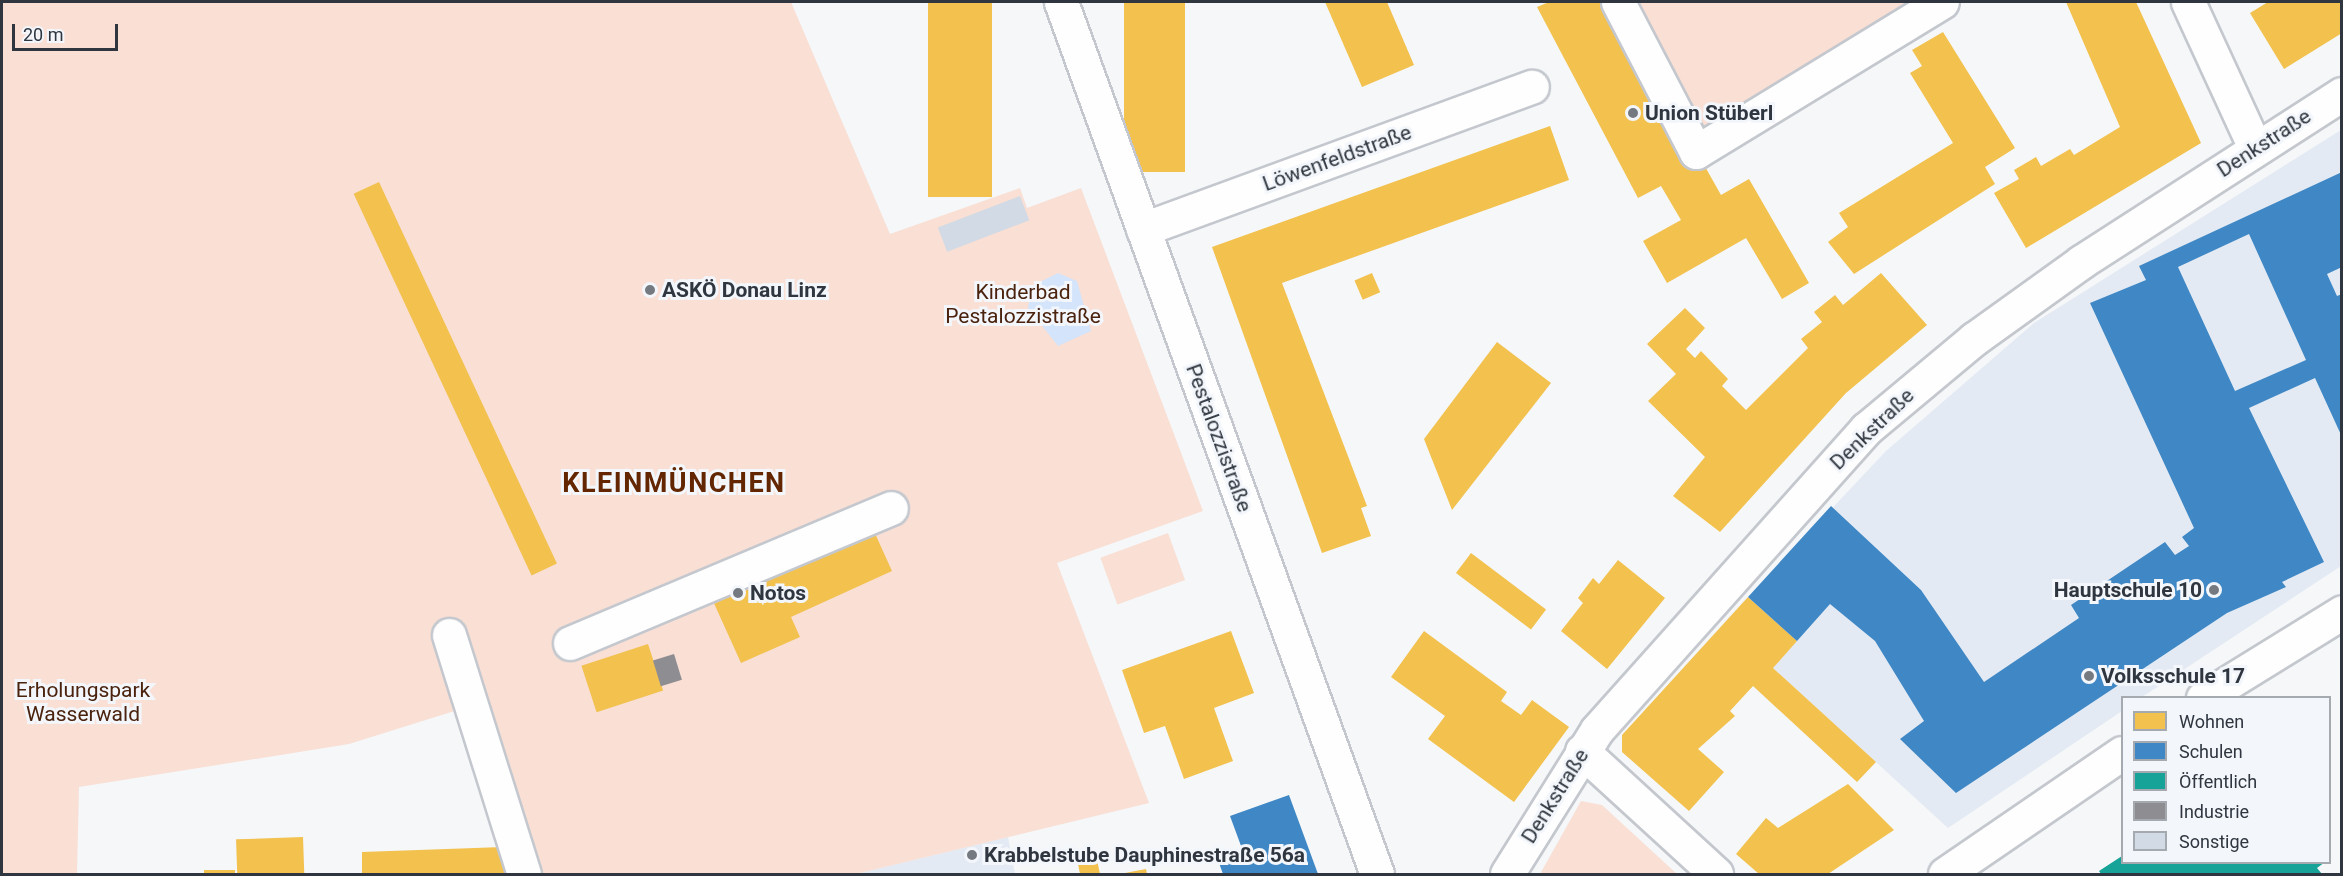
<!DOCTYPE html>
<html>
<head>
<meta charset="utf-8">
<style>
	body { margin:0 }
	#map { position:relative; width:2343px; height:876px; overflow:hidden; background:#f5f7f9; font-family:Roboto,sans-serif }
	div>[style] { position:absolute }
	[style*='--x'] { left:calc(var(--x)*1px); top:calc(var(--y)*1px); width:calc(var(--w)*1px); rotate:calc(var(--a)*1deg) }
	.built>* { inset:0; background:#e4eaf3 }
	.green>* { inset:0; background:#f9dfd4; transform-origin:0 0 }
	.water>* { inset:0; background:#d3e4fb }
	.homes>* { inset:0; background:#f2c14e; transform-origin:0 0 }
	.schools>* { inset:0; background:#3f88c5 }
	.public>* { inset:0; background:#17a398 }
	.industry>* { inset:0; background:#8d8d92; transform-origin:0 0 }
	.building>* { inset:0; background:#d1dae5; transform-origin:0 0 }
	.roads { filter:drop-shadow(2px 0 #c4c8ce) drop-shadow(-2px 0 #c4c8ce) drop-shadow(0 2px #c4c8ce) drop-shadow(0 -2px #c4c8ce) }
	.minor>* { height:33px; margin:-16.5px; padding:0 16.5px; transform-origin:16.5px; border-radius:16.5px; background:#fefefe }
	.dots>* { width:16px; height:16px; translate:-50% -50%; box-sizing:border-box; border:3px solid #f3f6fb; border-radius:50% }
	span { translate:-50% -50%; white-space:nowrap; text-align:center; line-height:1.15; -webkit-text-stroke:6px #f3f6fb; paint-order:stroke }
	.poi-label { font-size:21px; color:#2f363f; font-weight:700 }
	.left { translate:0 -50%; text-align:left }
	.right { translate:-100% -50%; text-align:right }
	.street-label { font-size:21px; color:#2f363f }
	.park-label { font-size:21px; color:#4a220d }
	.district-label { font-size:27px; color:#632600; font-weight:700; letter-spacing:1.5px }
	.frame { position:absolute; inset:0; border:3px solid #2f363f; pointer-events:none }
	.legend { position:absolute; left:2121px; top:696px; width:210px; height:168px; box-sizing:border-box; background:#f3f6fb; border:2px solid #a5a9b0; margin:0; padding:8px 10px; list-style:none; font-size:18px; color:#2f363f }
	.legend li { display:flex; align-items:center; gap:12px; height:30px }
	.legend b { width:30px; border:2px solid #a5a9b0 }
	.scale { position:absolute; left:12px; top:24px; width:106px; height:27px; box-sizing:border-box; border:3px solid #2f363f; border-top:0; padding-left:8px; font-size:18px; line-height:21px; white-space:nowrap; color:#2f363f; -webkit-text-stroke:4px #f3f6fb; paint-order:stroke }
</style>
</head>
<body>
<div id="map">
	<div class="built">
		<i style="clip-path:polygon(2341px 130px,2341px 566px,2142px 697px,2122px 698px,2122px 711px,1948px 828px,1724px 623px,1886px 451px,2034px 323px)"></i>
		<i style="clip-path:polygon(1008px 837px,1015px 874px,856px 874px)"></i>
	</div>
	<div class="green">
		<i style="clip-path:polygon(2px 2px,791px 2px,890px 234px,1020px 188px,1027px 208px,1081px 188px,1203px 511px,1057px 563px,1149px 803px,856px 874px,511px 874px,464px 708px,349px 744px,79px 787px,77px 874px,2px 874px)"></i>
		<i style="clip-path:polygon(1633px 2px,1922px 2px,1700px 134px)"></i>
		<i style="left:1168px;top:533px;width:50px;height:72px;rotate:70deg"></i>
		<i style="clip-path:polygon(1581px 801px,1602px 805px,1677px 874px,1540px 874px)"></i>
	</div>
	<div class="water">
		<i style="clip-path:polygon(1058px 273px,1077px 281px,1091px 331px,1058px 346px,1028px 308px,1032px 286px)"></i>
	</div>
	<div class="homes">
		<i style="left:928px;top:2px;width:64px;height:195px"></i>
		<i style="left:1124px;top:2px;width:61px;height:170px"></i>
		<i style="clip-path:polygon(1325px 2px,1387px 2px,1414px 65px,1362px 87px)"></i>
		<i style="clip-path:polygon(1549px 2px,1602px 2px,1692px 170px,1703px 163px,1721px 195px,1749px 179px,1809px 283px,1782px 299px,1746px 238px,1667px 283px,1643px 241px,1681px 220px,1661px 186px,1638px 198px,1537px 7px)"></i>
		<i style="clip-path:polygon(2066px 2px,2136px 2px,2201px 143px,2026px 248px,1994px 193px,2019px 179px,2014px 170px,2036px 157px,2041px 166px,2070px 149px,2074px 155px,2120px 127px)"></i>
		<i style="clip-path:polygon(2268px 2px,2342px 2px,2342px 33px,2284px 69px,2250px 13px)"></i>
		<i style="clip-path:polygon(1943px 32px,2015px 148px,1985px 167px,1995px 184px,1854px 274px,1828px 242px,1848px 227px,1839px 213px,1953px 143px,1910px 73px,1922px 66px,1912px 50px)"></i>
		<i style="clip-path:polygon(1550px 126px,1569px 180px,1282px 283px,1367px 506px,1361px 508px,1371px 536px,1322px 553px,1212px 247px)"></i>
		<i style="left:379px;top:182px;width:421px;height:28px;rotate:65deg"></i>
		<i style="left:1372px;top:273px;width:21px;height:19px;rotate:67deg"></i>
		<i style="clip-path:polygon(1881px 273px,1927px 325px,1846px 393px,1720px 532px,1673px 496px,1705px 457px,1648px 401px,1676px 374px,1647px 344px,1685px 308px,1705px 328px,1686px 349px,1695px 358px,1701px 351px,1728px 379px,1722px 386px,1746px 410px,1808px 348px,1801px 339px,1822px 322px,1814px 312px,1835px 295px,1843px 305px)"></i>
		<i style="clip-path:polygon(1497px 342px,1551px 383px,1452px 510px,1424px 439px)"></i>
		<i style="clip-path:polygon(868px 518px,892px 571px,791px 617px,800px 637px,741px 663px,708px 590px)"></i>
		<i style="left:1471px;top:553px;width:94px;height:25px;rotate:37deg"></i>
		<i style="clip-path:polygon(1618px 560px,1665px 598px,1607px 669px,1561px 631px,1583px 603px,1578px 598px,1593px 578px,1599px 584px)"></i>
		<i style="clip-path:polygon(1748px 597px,1797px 641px,1773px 668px,1876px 762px,1857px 782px,1753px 686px,1730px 711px,1735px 716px,1698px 749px,1724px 772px,1689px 811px,1622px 752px,1622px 735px)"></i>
		<i style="clip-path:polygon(1231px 631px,1254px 693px,1214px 708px,1233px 761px,1184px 779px,1165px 726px,1144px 733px,1122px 670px)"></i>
		<i style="clip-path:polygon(1424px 631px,1507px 692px,1501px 701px,1521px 715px,1532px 700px,1569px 727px,1514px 802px,1428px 739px,1445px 716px,1391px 677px)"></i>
		<i style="left:648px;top:644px;width:49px;height:70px;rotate:72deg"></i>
		<i style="clip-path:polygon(1848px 784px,1894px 830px,1828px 874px,1759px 874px,1736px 854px,1766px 818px,1778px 828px)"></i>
		<i style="left:303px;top:837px;width:37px;height:67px;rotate:88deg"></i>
		<i style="clip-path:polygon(503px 847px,509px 874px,362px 874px,362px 852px)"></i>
		<i style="clip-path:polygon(1097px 860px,1100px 874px,1080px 874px,1078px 864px)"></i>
		<i style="clip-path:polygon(1146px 869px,1147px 874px,1125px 874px,1125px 873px)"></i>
		<i style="left:204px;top:870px;width:31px;height:4px"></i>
	</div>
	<div class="schools">
		<i style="clip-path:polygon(evenodd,2342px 172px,2342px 267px,2327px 274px,2337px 296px,2342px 294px,2342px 437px,2315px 378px,2249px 408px,2324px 562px,2282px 582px,2286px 587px,2227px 613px,1956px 793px,1900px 739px,1924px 721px,1875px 641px,1830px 604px,1797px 641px,1748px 597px,1831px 506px,1921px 590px,1984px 682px,2079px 618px,2071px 605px,2165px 542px,2175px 555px,2189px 546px,2182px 537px,2194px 528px,2090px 303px,2146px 280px,2139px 266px,2342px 172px,2249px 234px,2306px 360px,2235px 391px,2178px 267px,2249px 234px)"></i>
		<i style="clip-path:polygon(1289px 795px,1318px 874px,1223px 874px,1219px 863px,1244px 854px,1230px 816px)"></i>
	</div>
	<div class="public">
		<i style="clip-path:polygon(2122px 856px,2122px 862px,2325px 862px,2317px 868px,2322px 874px,2101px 874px,2099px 871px)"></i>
	</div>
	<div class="industry">
		<i style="left:674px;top:654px;width:27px;height:22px;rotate:73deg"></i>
	</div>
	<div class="building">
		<i style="left:1020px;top:196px;width:26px;height:88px;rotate:69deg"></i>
	</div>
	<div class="roads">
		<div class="minor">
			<i style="--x:1061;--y:2;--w:927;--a:70.08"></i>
			<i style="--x:1618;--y:2;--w:169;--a:62.5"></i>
			<i style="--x:1696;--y:152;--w:288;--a:-31.4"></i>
			<i style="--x:2188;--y:2;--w:161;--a:65.3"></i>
			<i style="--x:1143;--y:229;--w:414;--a:-20.1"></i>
			<i style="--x:449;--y:635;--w:250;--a:72.6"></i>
			<i style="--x:570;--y:643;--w:348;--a:-22.8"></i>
			<i style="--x:2203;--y:698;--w:163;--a:-31.7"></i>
			<i style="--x:1582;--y:751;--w:182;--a:42.5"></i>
			<i style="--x:1507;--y:874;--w:170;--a:-58"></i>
			<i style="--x:1597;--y:730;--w:404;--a:-48.2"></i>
			<i style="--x:1866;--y:429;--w:141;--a:-39.8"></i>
			<i style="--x:1974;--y:339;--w:132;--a:-35.7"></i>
			<i style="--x:2081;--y:262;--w:310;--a:-32.8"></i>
			<i style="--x:1945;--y:874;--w:214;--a:-34.4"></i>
		</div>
	</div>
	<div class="dots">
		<i style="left:1633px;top:113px;background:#747a80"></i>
		<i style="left:650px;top:290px;background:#747a80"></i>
		<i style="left:2214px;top:590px;background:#747a80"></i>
		<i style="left:738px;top:593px;background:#747a80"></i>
		<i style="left:2089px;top:676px;background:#747a80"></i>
		<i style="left:972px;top:855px;background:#747a80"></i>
	</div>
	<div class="poi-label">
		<span class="left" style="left:1645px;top:113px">Union Stüberl</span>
		<span class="left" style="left:662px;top:290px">ASKÖ Donau Linz</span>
		<span class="right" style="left:2202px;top:590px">Hauptschule 10</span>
		<span class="left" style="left:750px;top:593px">Notos</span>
		<span class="left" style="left:2101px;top:676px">Volksschule 17</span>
		<span class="left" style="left:984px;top:855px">Krabbelstube Dauphinestraße 56a</span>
	</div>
	<div class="street-label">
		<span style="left:2264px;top:143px;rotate:-33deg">Denkstraße</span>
		<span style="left:1337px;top:158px;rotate:-20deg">Löwenfeldstraße</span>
		<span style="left:1872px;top:429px;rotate:-44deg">Denkstraße</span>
		<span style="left:1219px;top:438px;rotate:70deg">Pestalozzistraße</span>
		<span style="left:1555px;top:796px;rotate:-58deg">Denkstraße</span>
	</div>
	<div class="park-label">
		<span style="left:1023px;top:304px">Kinderbad<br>Pestalozzistraße</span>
		<span style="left:83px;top:702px">Erholungspark<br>Wasserwald</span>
	</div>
	<div class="district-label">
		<span style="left:674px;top:484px">KLEINMÜNCHEN</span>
	</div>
	<div class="frame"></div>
	<ul class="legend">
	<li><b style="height:16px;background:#f2c14e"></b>Wohnen</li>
	<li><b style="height:16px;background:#3f88c5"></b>Schulen</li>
	<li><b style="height:16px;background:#17a398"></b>Öffentlich</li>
	<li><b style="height:16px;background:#8d8d92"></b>Industrie</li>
	<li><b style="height:16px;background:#d1dae5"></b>Sonstige</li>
	</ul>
	<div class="scale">20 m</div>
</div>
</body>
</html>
